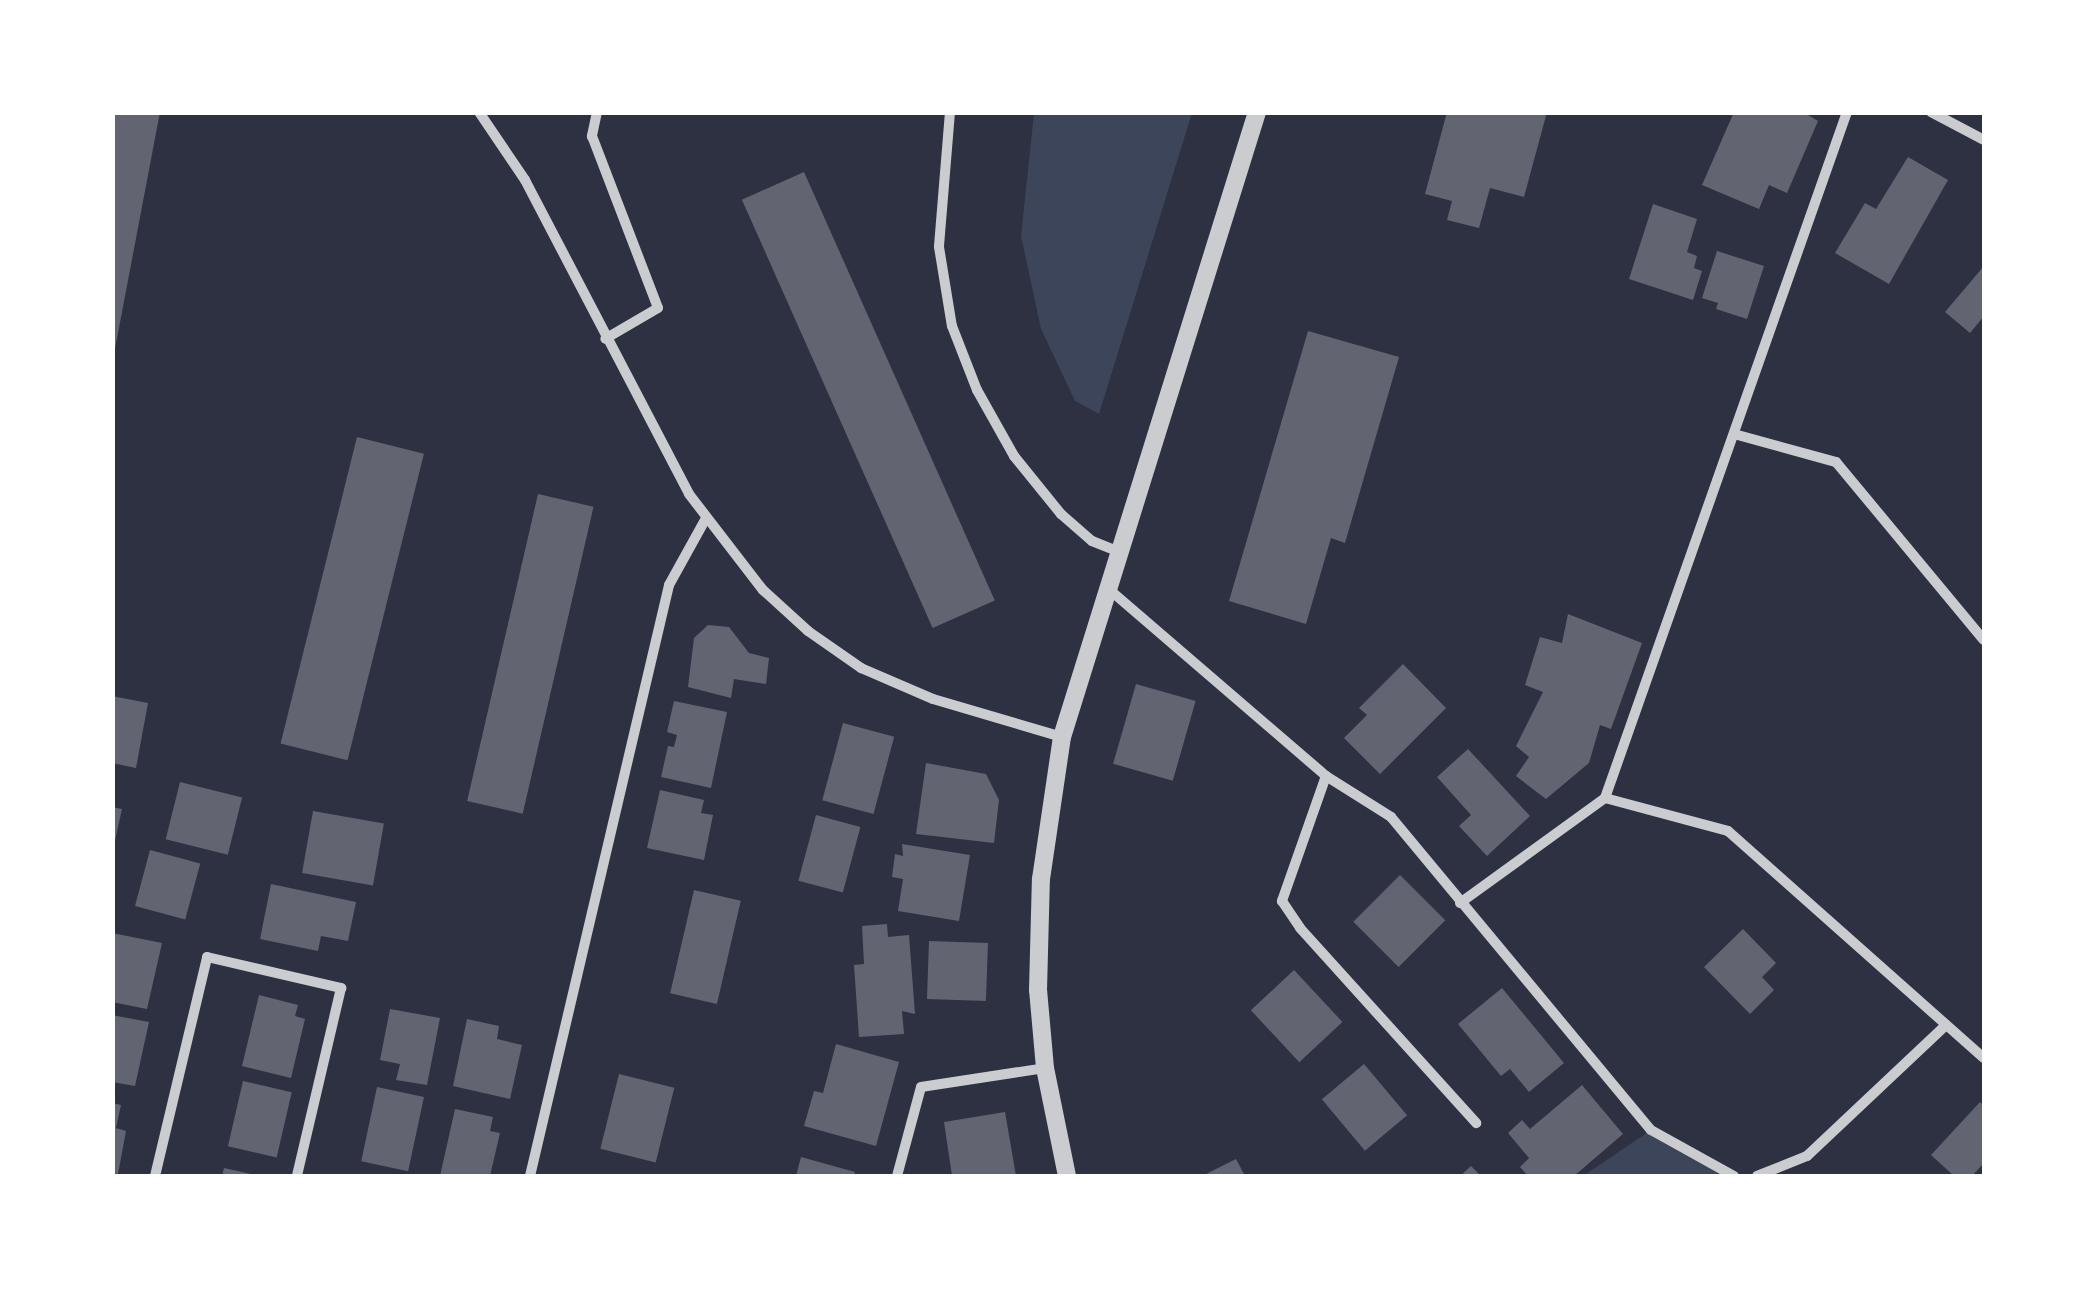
<!DOCTYPE html>
<html>
<head>
<meta charset="utf-8">
<style>
	body { margin:0 }
	#map { position:relative; width:2097px; height:1289px; overflow:hidden; background:#2d3142; font-family:"Public Sans",sans-serif }
	div>[style] { position:absolute }
	[style*='--x'] { left:calc(var(--x)*1px); top:calc(var(--y)*1px); width:calc(var(--w)*1px); rotate:calc(var(--a)*1deg) }
	.green>* { inset:0; background:#3c4559 }
	.building>* { inset:0; background:#626471; transform-origin:0 0 }
	.minor>* { height:10px; margin:-5px; padding:0 5px; transform-origin:5px; border-radius:5px; background:#caccd0 }
	.tertiary>* { height:18px; margin:-9px; padding:0 9px; transform-origin:9px; border-radius:9px; background:#caccd0 }
	span { translate:-50% -50%; white-space:nowrap; text-align:center; line-height:1.15; -webkit-text-stroke:10px #fff; paint-order:stroke }
	.frame { position:absolute; inset:0; border:115px solid #fff; pointer-events:none }
</style>
</head>
<body>
<div id="map">
	<div class="green">
		<i style="clip-path:polygon(1034px 113px,1192px 113px,1099px 414px,1075px 401px,1041px 329px,1021px 236px)"></i>
		<i style="clip-path:polygon(1651px 1130px,1734px 1176px,1583px 1176px)"></i>
	</div>
	<div class="building">
		<i style="clip-path:polygon(112px 112px,160px 112px,114px 354px,112px 354px)"></i>
		<i style="clip-path:polygon(1447px 112px,1547px 112px,1524px 197px,1490px 188px,1479px 228px,1447px 220px,1452px 201px,1425px 194px)"></i>
		<i style="clip-path:polygon(1734px 112px,1803px 112px,1818px 121px,1787px 193px,1769px 185px,1759px 209px,1702px 185px)"></i>
		<i style="clip-path:polygon(1908px 157px,1948px 180px,1889px 284px,1835px 253px,1865px 203px,1876px 209px)"></i>
		<i style="left:804px;top:172px;width:469px;height:68px;rotate:66deg"></i>
		<i style="clip-path:polygon(1653px 204px,1697px 219px,1687px 252px,1697px 256px,1694px 268px,1702px 271px,1693px 300px,1629px 279px)"></i>
		<i style="clip-path:polygon(1717px 251px,1764px 266px,1747px 319px,1716px 309px,1718px 303px,1702px 298px)"></i>
		<i style="clip-path:polygon(1984px 266px,1984px 316px,1970px 333px,1945px 312px)"></i>
		<i style="clip-path:polygon(1308px 331px,1399px 357px,1345px 543px,1331px 538px,1306px 624px,1229px 601px)"></i>
		<i style="left:357px;top:437px;width:69px;height:316px;rotate:14deg"></i>
		<i style="left:538px;top:494px;width:57px;height:315px;rotate:13deg"></i>
		<i style="clip-path:polygon(1568px 614px,1642px 643px,1611px 729px,1600px 725px,1589px 763px,1546px 799px,1516px 776px,1529px 757px,1516px 746px,1543px 692px,1525px 685px,1540px 637px,1562px 643px)"></i>
		<i style="clip-path:polygon(708px 625px,729px 627px,749px 653px,769px 658px,766px 684px,734px 679px,731px 698px,688px 687px,694px 638px)"></i>
		<i style="clip-path:polygon(1403px 664px,1446px 708px,1380px 774px,1344px 738px,1367px 715px,1359px 708px)"></i>
		<i style="left:1136px;top:684px;width:62px;height:83px;rotate:16deg"></i>
		<i style="clip-path:polygon(112px 696px,148px 703px,136px 768px,112px 763px)"></i>
		<i style="clip-path:polygon(674px 701px,727px 712px,711px 788px,661px 777px,668px 746px,674px 747px,677px 735px,667px 732px)"></i>
		<i style="left:843px;top:723px;width:53px;height:80px;rotate:15deg"></i>
		<i style="clip-path:polygon(1468px 749px,1530px 816px,1487px 856px,1459px 826px,1471px 815px,1437px 777px)"></i>
		<i style="clip-path:polygon(926px 763px,986px 774px,999px 800px,994px 843px,916px 834px)"></i>
		<i style="left:180px;top:782px;width:64px;height:59px;rotate:14deg"></i>
		<i style="clip-path:polygon(660px 790px,704px 800px,701px 813px,713px 815px,704px 860px,647px 848px)"></i>
		<i style="clip-path:polygon(112px 807px,122px 809px,114px 845px,112px 845px)"></i>
		<i style="left:313px;top:811px;width:72px;height:63px;rotate:10deg"></i>
		<i style="left:816px;top:815px;width:46px;height:68px;rotate:15deg"></i>
		<i style="clip-path:polygon(902px 844px,970px 855px,959px 921px,898px 911px,903px 879px,892px 877px,895px 854px,903px 856px)"></i>
		<i style="left:150px;top:850px;width:52px;height:58px;rotate:15deg"></i>
		<i style="left:1400px;top:875px;width:64px;height:66px;rotate:45deg"></i>
		<i style="clip-path:polygon(271px 884px,356px 902px,348px 941px,321px 936px,318px 951px,260px 939px)"></i>
		<i style="left:694px;top:890px;width:48px;height:106px;rotate:13deg"></i>
		<i style="clip-path:polygon(887px 924px,888px 937px,909px 935px,915px 1014px,902px 1011px,904px 1034px,859px 1037px,854px 965px,864px 964px,862px 926px)"></i>
		<i style="clip-path:polygon(1743px 929px,1776px 963px,1762px 977px,1774px 990px,1750px 1014px,1704px 967px)"></i>
		<i style="clip-path:polygon(112px 933px,162px 943px,147px 1009px,112px 1002px)"></i>
		<i style="left:929px;top:941px;width:59px;height:58px;rotate:2deg"></i>
		<i style="left:1294px;top:970px;width:71px;height:59px;rotate:47deg"></i>
		<i style="clip-path:polygon(1502px 988px,1564px 1063px,1529px 1092px,1510px 1069px,1501px 1076px,1458px 1024px)"></i>
		<i style="clip-path:polygon(259px 995px,298px 1005px,295px 1016px,305px 1019px,291px 1078px,242px 1066px)"></i>
		<i style="clip-path:polygon(390px 1009px,440px 1018px,427px 1085px,396px 1080px,400px 1064px,380px 1060px)"></i>
		<i style="clip-path:polygon(112px 1015px,149px 1022px,135px 1086px,112px 1082px)"></i>
		<i style="clip-path:polygon(467px 1019px,499px 1026px,497px 1039px,522px 1045px,510px 1099px,453px 1086px)"></i>
		<i style="clip-path:polygon(836px 1044px,899px 1062px,876px 1146px,804px 1126px,814px 1091px,823px 1093px)"></i>
		<i style="left:1364px;top:1064px;width:67px;height:55px;rotate:50deg"></i>
		<i style="left:619px;top:1074px;width:57px;height:77px;rotate:14deg"></i>
		<i style="left:243px;top:1081px;width:50px;height:67px;rotate:13deg"></i>
		<i style="clip-path:polygon(1582px 1085px,1623px 1134px,1574px 1176px,1528px 1176px,1520px 1167px,1529px 1158px,1508px 1133px,1522px 1120px,1530px 1129px)"></i>
		<i style="left:377px;top:1087px;width:48px;height:76px;rotate:12deg"></i>
		<i style="clip-path:polygon(1980px 1102px,1984px 1106px,1984px 1163px,1972px 1176px,1954px 1176px,1931px 1155px)"></i>
		<i style="clip-path:polygon(112px 1103px,121px 1105px,116px 1128px,126px 1131px,118px 1174px,112px 1173px)"></i>
		<i style="clip-path:polygon(455px 1109px,493px 1117px,490px 1131px,500px 1133px,490px 1176px,440px 1176px)"></i>
		<i style="clip-path:polygon(1005px 1112px,1016px 1176px,952px 1176px,944px 1122px)"></i>
		<i style="clip-path:polygon(801px 1157px,855px 1172px,854px 1176px,796px 1176px)"></i>
		<i style="clip-path:polygon(1236px 1159px,1245px 1176px,1202px 1176px)"></i>
		<i style="clip-path:polygon(1471px 1166px,1481px 1176px,1460px 1176px)"></i>
		<i style="clip-path:polygon(224px 1168px,256px 1175px,256px 1176px,222px 1176px)"></i>
	</div>
	<div class="minor">
		<i style="--x:479;--y:112;--w:82;--a:55.9"></i>
		<i style="--x:525;--y:180;--w:354;--a:62.4"></i>
		<i style="--x:689;--y:494;--w:121;--a:52.4"></i>
		<i style="--x:763;--y:590;--w:61;--a:42.3"></i>
		<i style="--x:808;--y:631;--w:65;--a:34.9"></i>
		<i style="--x:861;--y:668;--w:78;--a:23.3"></i>
		<i style="--x:933;--y:699;--w:134;--a:16.4"></i>
		<i style="--x:597;--y:112;--w:25;--a:102"></i>
		<i style="--x:592;--y:136;--w:184;--a:69"></i>
		<i style="--x:658;--y:308;--w:61;--a:149.7"></i>
		<i style="--x:950;--y:112;--w:135;--a:94.7"></i>
		<i style="--x:939;--y:247;--w:80;--a:80.7"></i>
		<i style="--x:952;--y:326;--w:69;--a:68.7"></i>
		<i style="--x:977;--y:390;--w:76;--a:60.7"></i>
		<i style="--x:1014;--y:456;--w:75;--a:51"></i>
		<i style="--x:1061;--y:514;--w:41;--a:41.1"></i>
		<i style="--x:1092;--y:541;--w:32;--a:22"></i>
		<i style="--x:1931;--y:112;--w:60;--a:27.8"></i>
		<i style="--x:1734;--y:434;--w:106;--a:15.4"></i>
		<i style="--x:1836;--y:462;--w:231;--a:50.3"></i>
		<i style="--x:1111;--y:591;--w:284;--a:40.7"></i>
		<i style="--x:1326;--y:776;--w:77;--a:32.2"></i>
		<i style="--x:1391;--y:817;--w:407;--a:50.3"></i>
		<i style="--x:1651;--y:1130;--w:95;--a:29"></i>
		<i style="--x:1326;--y:776;--w:133;--a:109.4"></i>
		<i style="--x:1282;--y:901;--w:32;--a:56"></i>
		<i style="--x:1300;--y:928;--w:263;--a:47.9"></i>
		<i style="--x:1605;--y:798;--w:127;--a:15"></i>
		<i style="--x:1728;--y:831;--w:342;--a:41.6"></i>
		<i style="--x:1460;--y:903;--w:179;--a:-35.9"></i>
		<i style="--x:1605;--y:798;--w:727;--a:-70.57"></i>
		<i style="--x:155;--y:1176;--w:225;--a:-76.6"></i>
		<i style="--x:207;--y:957;--w:138;--a:13"></i>
		<i style="--x:341;--y:988;--w:193;--a:103.2"></i>
		<i style="--x:530;--y:1176;--w:607;--a:-76.76"></i>
		<i style="--x:669;--y:585;--w:74;--a:-61"></i>
		<i style="--x:897;--y:1176;--w:92;--a:-74.9"></i>
		<i style="--x:921;--y:1087;--w:125;--a:-8.7"></i>
		<i style="--x:1757;--y:1176;--w:54;--a:-21.8"></i>
		<i style="--x:1807;--y:1156;--w:191;--a:-43.3"></i>
	</div>
	<div class="tertiary">
		<i style="--x:1067;--y:1176;--w:110;--a:-101.5"></i>
		<i style="--x:1045;--y:1068;--w:78;--a:-95.1"></i>
		<i style="--x:1038;--y:990;--w:111;--a:-88.5"></i>
		<i style="--x:1041;--y:879;--w:144;--a:-81.6"></i>
		<i style="--x:1062;--y:737;--w:655;--a:-72.67"></i>
	</div>
	<div class="frame"></div>
</div>
</body>
</html>
